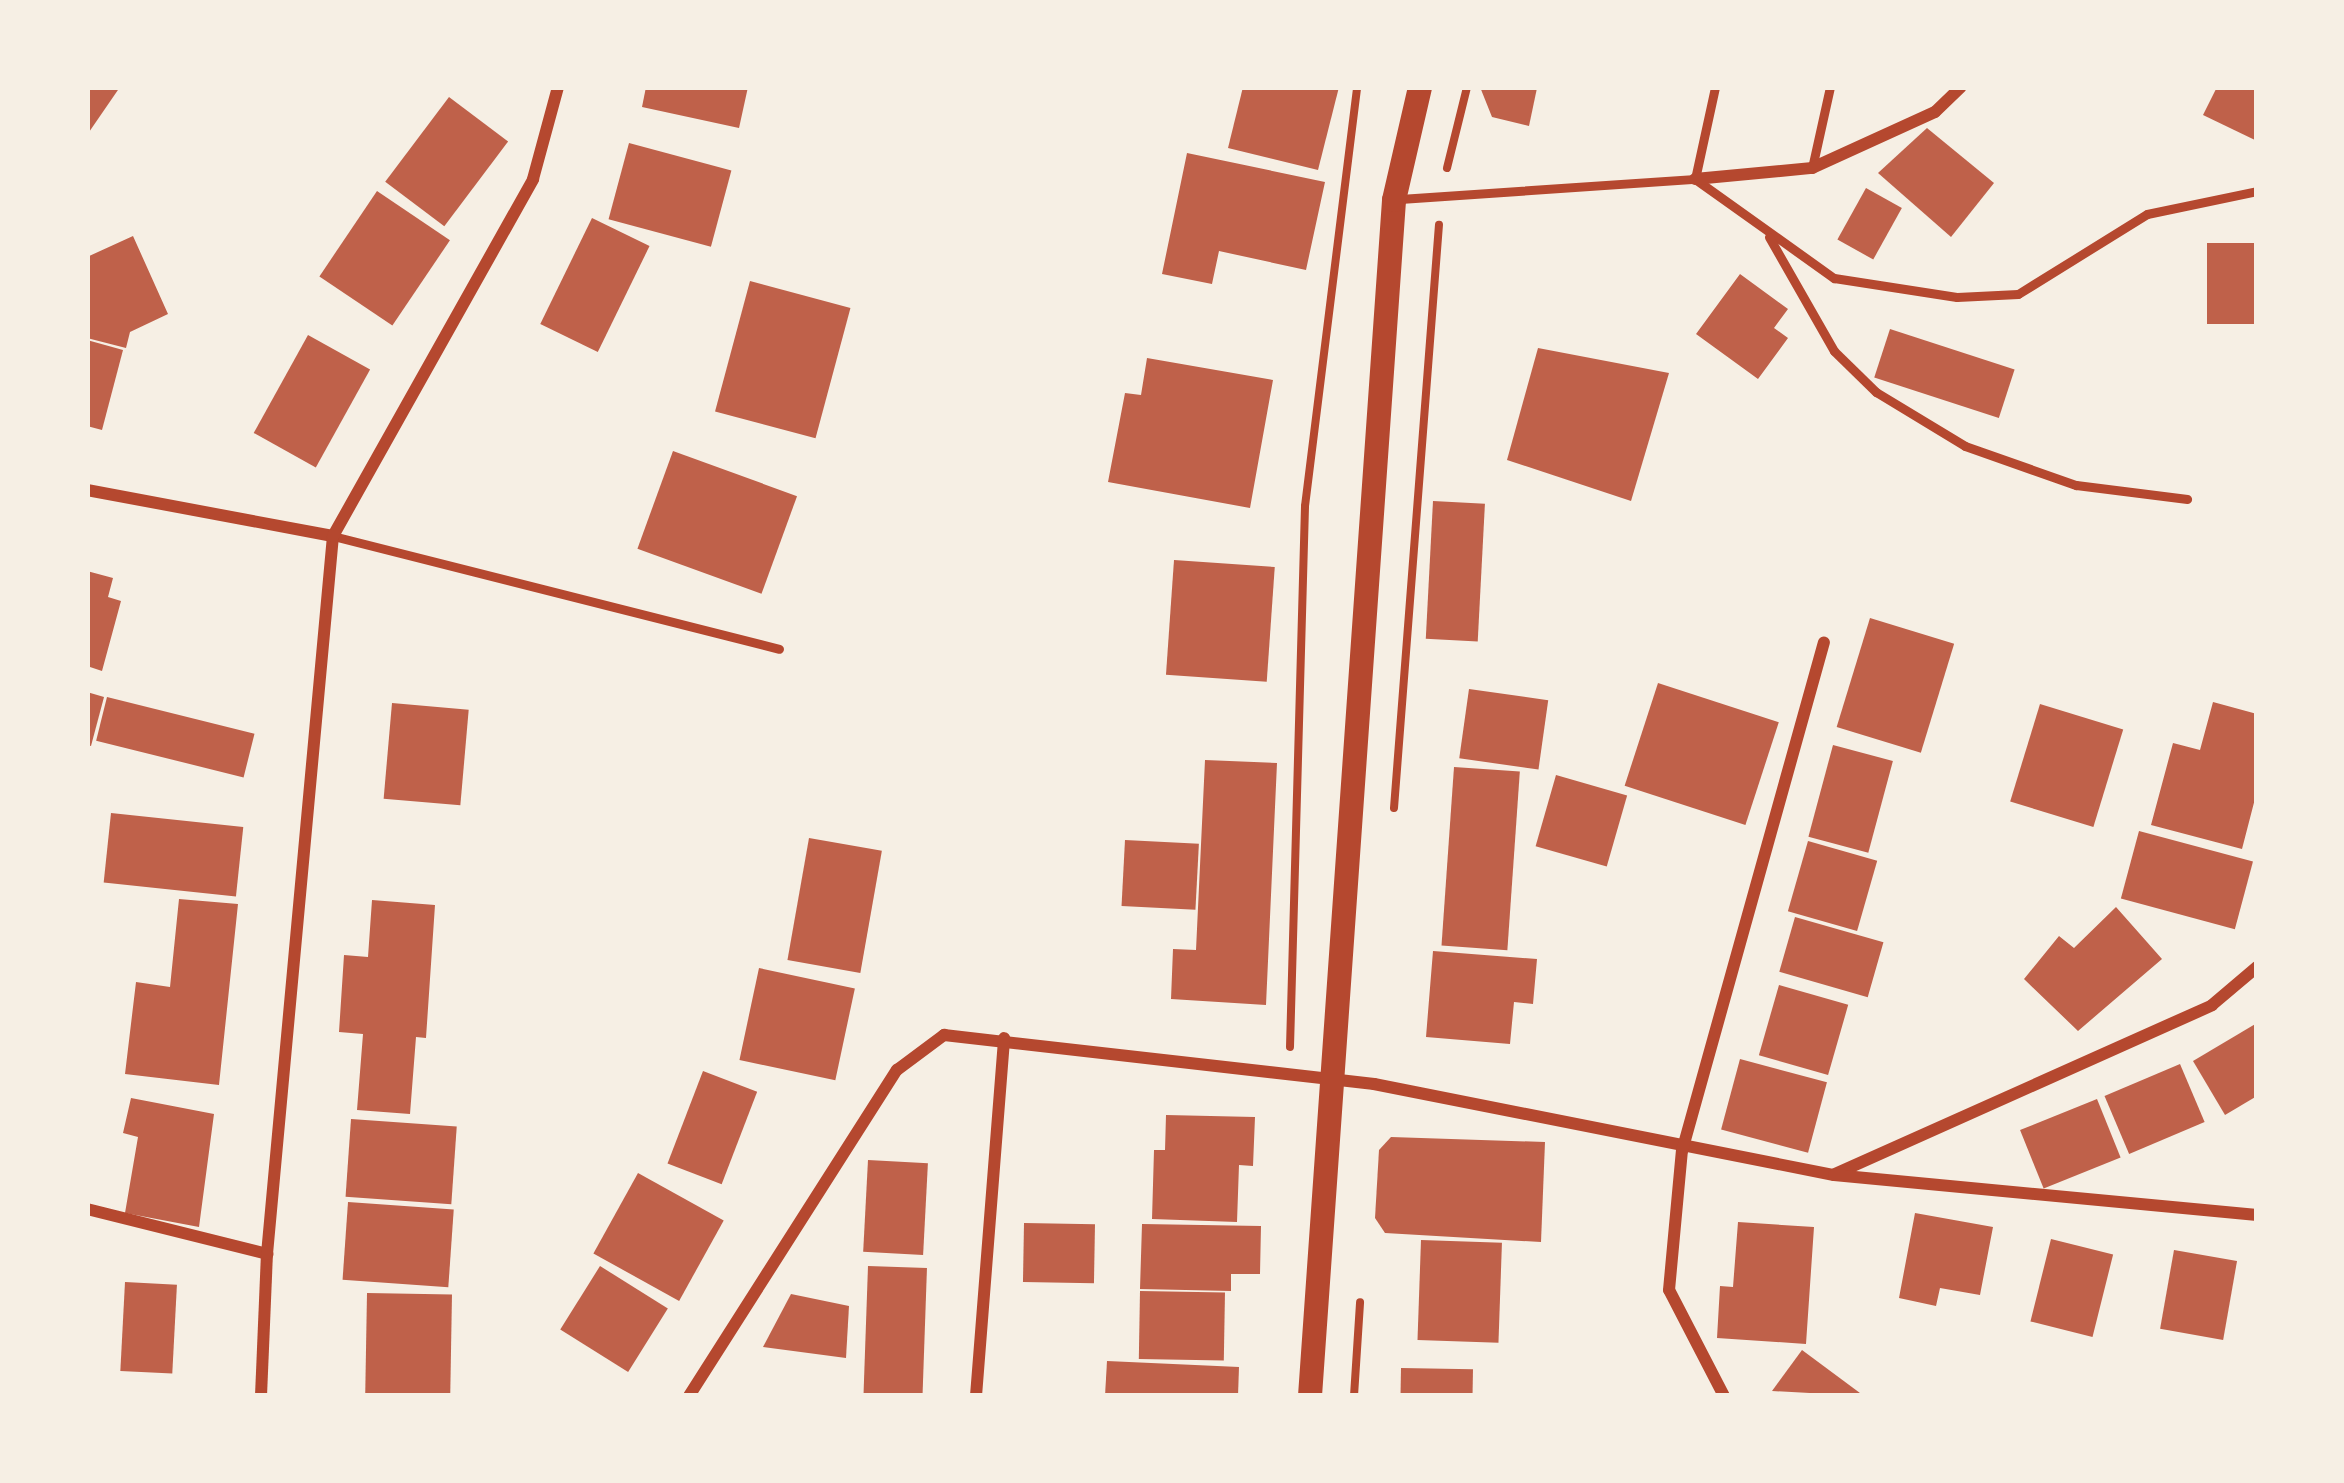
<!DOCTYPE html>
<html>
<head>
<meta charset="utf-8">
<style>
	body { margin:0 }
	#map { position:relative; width:2344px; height:1483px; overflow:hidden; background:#f6efe4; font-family:Quicksand,sans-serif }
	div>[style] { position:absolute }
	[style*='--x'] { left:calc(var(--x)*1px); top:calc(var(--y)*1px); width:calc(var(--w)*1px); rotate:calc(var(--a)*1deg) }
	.building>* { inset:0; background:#bf614a; transform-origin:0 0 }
	.path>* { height:8px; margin:-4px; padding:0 4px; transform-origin:4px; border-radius:4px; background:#b5482f }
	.service>* { height:9px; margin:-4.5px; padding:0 4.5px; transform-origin:4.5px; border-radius:4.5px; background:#b5482f }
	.minor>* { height:12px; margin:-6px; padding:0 6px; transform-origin:6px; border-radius:6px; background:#b5482f }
	.secondary>* { height:24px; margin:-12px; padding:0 12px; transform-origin:12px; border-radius:12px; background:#b5482f }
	span { translate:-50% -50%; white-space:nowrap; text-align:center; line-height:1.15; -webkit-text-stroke:12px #f6efe4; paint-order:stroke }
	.frame { position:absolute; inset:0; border:90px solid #f6efe4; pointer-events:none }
</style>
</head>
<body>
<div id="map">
	<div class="building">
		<i style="clip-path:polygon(87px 87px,120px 87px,87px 135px)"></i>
		<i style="clip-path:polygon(646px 87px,748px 87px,739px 128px,642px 107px)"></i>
		<i style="clip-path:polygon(1243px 87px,1339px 87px,1318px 170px,1228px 148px)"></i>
		<i style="clip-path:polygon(1480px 87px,1537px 88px,1529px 126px,1492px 117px)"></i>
		<i style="clip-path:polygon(2217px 87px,2257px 87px,2257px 141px,2203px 115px)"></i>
		<i style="left:449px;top:97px;width:74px;height:106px;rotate:37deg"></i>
		<i style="clip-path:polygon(1927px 128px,1994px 183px,1951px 237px,1878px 173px)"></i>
		<i style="left:629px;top:143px;width:106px;height:79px;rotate:15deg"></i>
		<i style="clip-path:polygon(1187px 153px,1325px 182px,1306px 270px,1219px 251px,1212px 284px,1162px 274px)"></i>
		<i style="left:1866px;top:188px;width:41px;height:59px;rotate:29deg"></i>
		<i style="left:377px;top:191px;width:88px;height:103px;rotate:34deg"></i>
		<i style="left:592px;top:218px;width:64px;height:118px;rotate:26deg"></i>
		<i style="clip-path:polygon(133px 236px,168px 314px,130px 332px,126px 348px,87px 338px,87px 257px)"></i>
		<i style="left:2257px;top:243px;width:81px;height:50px;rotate:90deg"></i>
		<i style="clip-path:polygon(1740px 274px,1788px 309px,1774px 328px,1788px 338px,1758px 379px,1696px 334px)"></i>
		<i style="left:750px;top:281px;width:104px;height:135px;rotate:15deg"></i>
		<i style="left:1890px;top:329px;width:131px;height:51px;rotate:18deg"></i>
		<i style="left:308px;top:335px;width:71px;height:112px;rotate:29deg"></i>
		<i style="clip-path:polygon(87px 340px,123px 350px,102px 430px,87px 426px)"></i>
		<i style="clip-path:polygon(1538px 348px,1669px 373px,1631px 501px,1507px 460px)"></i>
		<i style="clip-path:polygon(1147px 358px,1273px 380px,1250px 508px,1108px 482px,1125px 393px,1141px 395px)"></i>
		<i style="left:673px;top:451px;width:132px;height:104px;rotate:20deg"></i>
		<i style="left:1433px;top:501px;width:52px;height:138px;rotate:3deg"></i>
		<i style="left:1174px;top:560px;width:101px;height:115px;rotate:4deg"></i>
		<i style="clip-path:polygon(87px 571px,113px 578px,108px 597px,121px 601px,102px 671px,87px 666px)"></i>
		<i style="left:1870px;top:618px;width:88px;height:114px;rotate:17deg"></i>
		<i style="left:1658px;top:683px;width:127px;height:108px;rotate:18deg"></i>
		<i style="left:1469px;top:689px;width:80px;height:70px;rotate:8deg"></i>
		<i style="clip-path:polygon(87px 692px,104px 697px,91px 746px,87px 745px)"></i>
		<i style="left:107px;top:697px;width:152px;height:45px;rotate:14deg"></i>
		<i style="clip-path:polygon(2213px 702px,2257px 714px,2257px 791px,2242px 849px,2151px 825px,2173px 743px,2200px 750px)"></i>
		<i style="left:392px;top:703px;width:77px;height:96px;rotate:5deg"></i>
		<i style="left:2040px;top:704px;width:87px;height:102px;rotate:17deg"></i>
		<i style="left:1833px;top:745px;width:62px;height:95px;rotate:15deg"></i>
		<i style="clip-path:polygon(1205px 760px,1277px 763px,1266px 1005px,1171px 999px,1173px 949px,1196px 950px)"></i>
		<i style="left:1454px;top:767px;width:66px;height:179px;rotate:4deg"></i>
		<i style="left:1556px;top:775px;width:74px;height:74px;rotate:16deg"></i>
		<i style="left:111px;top:813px;width:133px;height:70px;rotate:6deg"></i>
		<i style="left:2139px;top:831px;width:118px;height:70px;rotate:15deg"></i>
		<i style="left:809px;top:838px;width:74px;height:124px;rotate:10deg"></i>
		<i style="left:1125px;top:840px;width:74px;height:66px;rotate:3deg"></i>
		<i style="left:1808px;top:841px;width:72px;height:73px;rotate:16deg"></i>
		<i style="clip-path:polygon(179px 899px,238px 904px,219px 1085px,125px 1074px,136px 982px,170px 987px)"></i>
		<i style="clip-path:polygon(372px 900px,435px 905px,426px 1038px,416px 1037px,410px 1114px,357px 1110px,363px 1034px,339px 1032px,344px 955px,368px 957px)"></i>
		<i style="clip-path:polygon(2116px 907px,2162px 959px,2078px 1031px,2024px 979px,2059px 936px,2074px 948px)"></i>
		<i style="left:1795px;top:917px;width:92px;height:57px;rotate:16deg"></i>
		<i style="clip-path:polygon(1433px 951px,1537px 959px,1533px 1004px,1514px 1002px,1510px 1044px,1426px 1037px)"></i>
		<i style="left:759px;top:968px;width:98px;height:94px;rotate:12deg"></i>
		<i style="left:1779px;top:985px;width:72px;height:73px;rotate:16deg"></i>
		<i style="clip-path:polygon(2257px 1023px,2257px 1096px,2225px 1115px,2193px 1061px)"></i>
		<i style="left:1740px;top:1059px;width:90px;height:73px;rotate:15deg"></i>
		<i style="left:2180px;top:1064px;width:63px;height:82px;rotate:67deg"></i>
		<i style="left:703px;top:1071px;width:58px;height:99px;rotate:21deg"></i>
		<i style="clip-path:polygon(131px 1098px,214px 1114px,199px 1227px,125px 1213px,138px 1137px,123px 1133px)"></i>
		<i style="left:2097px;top:1099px;width:63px;height:83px;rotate:68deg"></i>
		<i style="clip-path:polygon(1166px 1115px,1255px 1117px,1253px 1166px,1239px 1165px,1237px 1222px,1152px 1219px,1154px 1150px,1165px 1150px)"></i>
		<i style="left:351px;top:1119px;width:106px;height:78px;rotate:4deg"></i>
		<i style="clip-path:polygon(1391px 1137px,1545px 1142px,1541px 1242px,1385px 1233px,1375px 1218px,1379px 1150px)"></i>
		<i style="left:868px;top:1160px;width:60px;height:92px;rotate:3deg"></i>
		<i style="left:638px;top:1173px;width:98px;height:92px;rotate:29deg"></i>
		<i style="left:348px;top:1202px;width:106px;height:78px;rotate:4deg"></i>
		<i style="clip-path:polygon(1915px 1213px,1993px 1227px,1980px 1295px,1940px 1288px,1936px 1306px,1899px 1298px)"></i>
		<i style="clip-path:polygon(1738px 1222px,1814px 1227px,1806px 1344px,1717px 1338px,1720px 1286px,1733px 1287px)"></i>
		<i style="left:1024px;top:1223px;width:71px;height:59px;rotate:1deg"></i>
		<i style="clip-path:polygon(1142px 1224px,1261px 1226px,1260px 1274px,1231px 1274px,1231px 1291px,1140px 1289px)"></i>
		<i style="left:2051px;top:1239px;width:64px;height:85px;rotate:14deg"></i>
		<i style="left:1421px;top:1240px;width:81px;height:100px;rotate:2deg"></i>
		<i style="left:2174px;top:1250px;width:64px;height:80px;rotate:10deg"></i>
		<i style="left:600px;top:1266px;width:80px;height:75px;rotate:32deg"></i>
		<i style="left:868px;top:1266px;width:59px;height:130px;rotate:2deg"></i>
		<i style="left:125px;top:1282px;width:52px;height:89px;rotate:3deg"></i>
		<i style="left:1140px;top:1291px;width:85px;height:68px;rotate:1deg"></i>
		<i style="left:367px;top:1293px;width:85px;height:103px;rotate:1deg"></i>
		<i style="clip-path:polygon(791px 1294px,849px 1306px,846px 1358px,763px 1347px)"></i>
		<i style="clip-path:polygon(1802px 1350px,1864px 1396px,1772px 1391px)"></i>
		<i style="clip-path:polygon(1107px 1361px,1239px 1367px,1238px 1396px,1105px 1396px)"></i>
		<i style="left:1401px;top:1368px;width:72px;height:28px;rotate:1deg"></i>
	</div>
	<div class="path">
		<i style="--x:1447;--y:168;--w:83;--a:-76.1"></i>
		<i style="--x:1394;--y:808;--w:585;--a:-85.59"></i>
		<i style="--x:1290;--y:1047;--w:541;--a:-88.41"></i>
		<i style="--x:1305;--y:506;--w:422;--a:-82.9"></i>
		<i style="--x:1354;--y:1396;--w:94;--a:-86.3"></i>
	</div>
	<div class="service">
		<i style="--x:1812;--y:168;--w:83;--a:-77.5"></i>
		<i style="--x:1695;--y:179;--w:94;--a:-77.7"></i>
		<i style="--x:1400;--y:199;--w:296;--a:-3.9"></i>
		<i style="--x:1695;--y:179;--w:171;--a:35.5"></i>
		<i style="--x:1834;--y:278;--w:124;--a:8.8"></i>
		<i style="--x:1957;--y:297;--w:61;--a:-2.8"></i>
		<i style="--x:2018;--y:294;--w:152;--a:-31.8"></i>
		<i style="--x:2147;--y:214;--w:112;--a:-11.8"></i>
		<i style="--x:1769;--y:237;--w:131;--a:60.3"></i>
		<i style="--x:1834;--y:351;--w:59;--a:44.3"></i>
		<i style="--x:1876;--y:392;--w:104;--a:31.2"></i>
		<i style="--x:1965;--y:446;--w:118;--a:19.4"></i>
		<i style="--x:2076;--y:485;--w:112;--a:7.2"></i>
		<i style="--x:333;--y:536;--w:460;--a:14.2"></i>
	</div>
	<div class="minor">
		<i style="--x:1695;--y:179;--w:118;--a:-5.4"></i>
		<i style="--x:1812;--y:168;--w:135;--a:-24.5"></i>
		<i style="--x:1935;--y:112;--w:36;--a:-44"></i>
		<i style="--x:87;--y:490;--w:250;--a:10.6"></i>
		<i style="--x:1835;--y:1174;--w:413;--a:-24.1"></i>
		<i style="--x:2212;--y:1005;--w:59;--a:-40.2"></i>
		<i style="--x:87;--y:1209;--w:186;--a:14"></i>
		<i style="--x:261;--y:1396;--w:142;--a:-87.6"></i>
		<i style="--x:267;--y:1254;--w:721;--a:-84.75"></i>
		<i style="--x:333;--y:536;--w:409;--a:-60.7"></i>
		<i style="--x:533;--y:179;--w:95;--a:-74.8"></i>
		<i style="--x:689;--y:1396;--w:387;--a:-57.5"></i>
		<i style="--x:897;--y:1070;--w:59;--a:-36.7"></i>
		<i style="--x:944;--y:1035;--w:433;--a:6.5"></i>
		<i style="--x:1374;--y:1084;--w:469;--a:11.2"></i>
		<i style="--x:1834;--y:1175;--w:425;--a:5.4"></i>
		<i style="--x:976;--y:1396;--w:359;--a:-85.5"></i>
		<i style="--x:1724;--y:1396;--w:119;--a:-117.4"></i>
		<i style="--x:1669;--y:1290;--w:140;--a:-84.7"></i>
		<i style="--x:1682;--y:1151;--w:528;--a:-74.41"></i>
	</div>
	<div class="secondary">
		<i style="--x:1310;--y:1396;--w:1199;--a:-85.98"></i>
		<i style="--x:1394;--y:200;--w:116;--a:-77"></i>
	</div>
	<div class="frame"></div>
</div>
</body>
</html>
